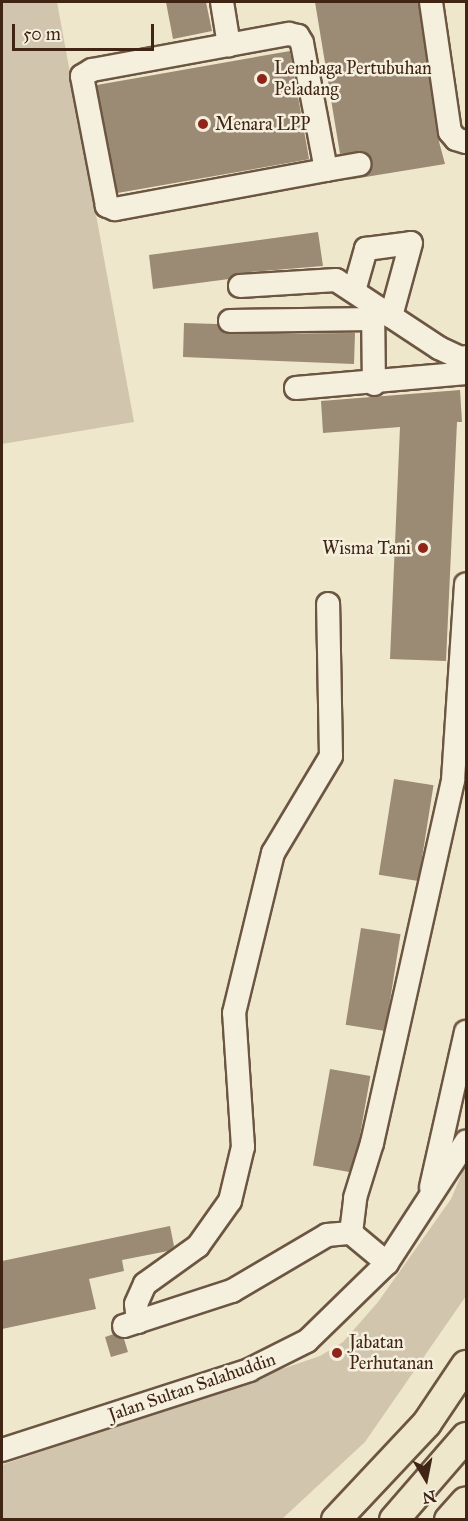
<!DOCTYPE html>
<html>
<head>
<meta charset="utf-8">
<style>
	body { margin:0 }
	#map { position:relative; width:468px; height:1521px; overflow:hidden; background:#efe7cc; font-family:"IM FELL Great Primer",serif }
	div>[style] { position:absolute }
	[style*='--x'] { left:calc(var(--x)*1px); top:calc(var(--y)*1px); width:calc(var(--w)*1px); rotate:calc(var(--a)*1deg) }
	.green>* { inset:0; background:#d1c6ad }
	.building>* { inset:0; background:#9b8a74; transform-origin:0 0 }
	.roads { filter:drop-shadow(2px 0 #6c5642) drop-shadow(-2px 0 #6c5642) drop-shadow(0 2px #6c5642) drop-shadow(0 -2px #6c5642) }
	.minor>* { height:22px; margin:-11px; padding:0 11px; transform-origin:11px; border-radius:11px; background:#f5efde }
	.major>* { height:28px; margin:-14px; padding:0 14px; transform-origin:14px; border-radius:14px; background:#efe7cc }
	.dots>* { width:16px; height:16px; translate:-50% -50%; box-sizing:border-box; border:3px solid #f5efde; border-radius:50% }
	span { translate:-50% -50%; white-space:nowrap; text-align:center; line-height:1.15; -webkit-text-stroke:5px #f5efde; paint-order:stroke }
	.poi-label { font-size:18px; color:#412514 }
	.left { translate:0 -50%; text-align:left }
	.right { translate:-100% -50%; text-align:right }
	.street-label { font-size:18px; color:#412514 }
	.frame { position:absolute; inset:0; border:3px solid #412514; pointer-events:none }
	.north { position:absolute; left:396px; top:1449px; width:60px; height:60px; -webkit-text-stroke:4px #f5efde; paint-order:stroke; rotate:170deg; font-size:16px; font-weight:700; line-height:24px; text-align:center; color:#412514 }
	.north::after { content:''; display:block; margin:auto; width:21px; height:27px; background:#412514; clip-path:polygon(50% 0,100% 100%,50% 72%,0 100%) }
	.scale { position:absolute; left:12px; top:24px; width:142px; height:27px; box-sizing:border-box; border:3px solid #412514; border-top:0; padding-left:8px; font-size:18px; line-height:21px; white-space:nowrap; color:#412514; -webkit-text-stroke:4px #f5efde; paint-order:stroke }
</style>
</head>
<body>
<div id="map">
	<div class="green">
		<i style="clip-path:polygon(2px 2px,57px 2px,134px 422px,2px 444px)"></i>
		<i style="clip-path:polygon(466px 1164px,466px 1296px,365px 1442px,282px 1519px,2px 1519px,2px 1465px,320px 1356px,343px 1342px,378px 1302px,451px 1199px)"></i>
	</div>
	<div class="building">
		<i style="clip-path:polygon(166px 2px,206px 2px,212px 31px,173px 39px)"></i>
		<i style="clip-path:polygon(315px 2px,418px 2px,437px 134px,445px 164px,347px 180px,367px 175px,372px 162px,363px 151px,340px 154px)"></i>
		<i style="left:290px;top:51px;width:110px;height:196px;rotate:80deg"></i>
		<i style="clip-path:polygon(318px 232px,323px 266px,239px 273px,229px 279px,153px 289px,149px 255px)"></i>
		<i style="clip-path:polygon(184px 323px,217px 324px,230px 334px,355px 333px,354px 364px,183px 357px)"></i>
		<i style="clip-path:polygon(460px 390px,462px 422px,457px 422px,446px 661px,390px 659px,400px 427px,323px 433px,321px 401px)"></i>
		<i style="left:394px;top:779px;width:40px;height:97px;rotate:9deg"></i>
		<i style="left:361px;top:928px;width:40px;height:98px;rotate:9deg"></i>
		<i style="left:330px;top:1069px;width:41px;height:98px;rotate:10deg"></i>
		<i style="clip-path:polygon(170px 1226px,174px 1246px,168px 1251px,122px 1260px,124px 1271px,89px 1279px,96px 1309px,2px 1329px,2px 1261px)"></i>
		<i style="clip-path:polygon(114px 1334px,124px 1339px,128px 1352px,111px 1357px,105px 1337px)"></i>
	</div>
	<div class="roads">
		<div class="minor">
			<i style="--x:222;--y:2;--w:44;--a:80.8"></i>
			<i style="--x:431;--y:2;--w:131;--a:81.7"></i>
			<i style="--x:450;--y:132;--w:9;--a:49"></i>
			<i style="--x:456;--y:139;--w:10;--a:17"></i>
			<i style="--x:289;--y:34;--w:9;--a:13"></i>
			<i style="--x:298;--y:36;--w:8;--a:60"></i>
			<i style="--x:302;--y:43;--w:129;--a:79.3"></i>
			<i style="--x:326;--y:170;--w:215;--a:169.5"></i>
			<i style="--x:115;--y:209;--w:9;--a:-159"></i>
			<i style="--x:107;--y:206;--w:132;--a:-100.9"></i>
			<i style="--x:82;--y:76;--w:12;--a:-31"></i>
			<i style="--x:92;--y:70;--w:200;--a:-10.4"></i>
			<i style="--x:326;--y:170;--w:34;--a:-10"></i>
			<i style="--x:240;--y:286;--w:96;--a:-3.6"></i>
			<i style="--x:336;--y:280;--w:123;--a:33.4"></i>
			<i style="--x:439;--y:348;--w:23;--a:25"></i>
			<i style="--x:460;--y:358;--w:6;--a:-9"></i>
			<i style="--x:354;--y:291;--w:44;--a:-74.1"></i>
			<i style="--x:366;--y:249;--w:45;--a:-7.6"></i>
			<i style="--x:411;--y:243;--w:76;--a:105.3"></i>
			<i style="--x:373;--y:306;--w:78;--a:89.3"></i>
			<i style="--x:230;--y:321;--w:143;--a:-0.8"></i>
			<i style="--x:296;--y:388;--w:171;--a:-5"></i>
			<i style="--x:431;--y:1187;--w:159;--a:-77.3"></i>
			<i style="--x:351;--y:1233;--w:35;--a:-83"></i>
			<i style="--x:355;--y:1198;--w:58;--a:-72.8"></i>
			<i style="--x:372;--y:1143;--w:372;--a:-77.4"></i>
			<i style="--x:453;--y:780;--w:196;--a:-86.2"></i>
			<i style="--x:138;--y:1322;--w:18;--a:-96"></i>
			<i style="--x:136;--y:1304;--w:22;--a:-66"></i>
			<i style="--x:145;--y:1284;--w:65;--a:-35.6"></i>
			<i style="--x:198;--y:1246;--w:55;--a:-54.6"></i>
			<i style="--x:230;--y:1201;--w:56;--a:-76.5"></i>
			<i style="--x:243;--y:1147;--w:134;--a:-93.8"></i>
			<i style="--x:234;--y:1013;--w:165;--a:-76.3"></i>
			<i style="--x:273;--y:853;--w:113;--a:-59.1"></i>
			<i style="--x:331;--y:756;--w:152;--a:-91.1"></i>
			<i style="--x:124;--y:1326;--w:114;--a:-18"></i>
			<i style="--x:232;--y:1291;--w:110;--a:-30.5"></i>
			<i style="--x:327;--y:1235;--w:24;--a:-5"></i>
			<i style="--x:351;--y:1233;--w:47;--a:39.8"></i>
			<i style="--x:2;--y:1450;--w:260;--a:-17.9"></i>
			<i style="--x:249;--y:1370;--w:65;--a:-26.6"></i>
			<i style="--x:307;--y:1341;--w:112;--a:-44.3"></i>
			<i style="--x:387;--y:1263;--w:145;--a:-56.9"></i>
		</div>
		<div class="major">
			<i style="--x:336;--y:1520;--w:133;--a:-46.8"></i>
			<i style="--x:427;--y:1423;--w:70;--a:-56.1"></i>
			<i style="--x:394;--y:1520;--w:110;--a:-49.1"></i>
			<i style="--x:449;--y:1520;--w:25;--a:-48"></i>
		</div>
	</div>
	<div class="dots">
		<i style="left:262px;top:79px;background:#8f2418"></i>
		<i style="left:203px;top:124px;background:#8f2418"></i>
		<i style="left:423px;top:548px;background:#8f2418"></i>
		<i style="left:337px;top:1353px;background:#8f2418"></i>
	</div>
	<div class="poi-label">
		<span class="left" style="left:274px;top:79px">Lembaga Pertubuhan<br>Peladang</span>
		<span class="left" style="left:215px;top:124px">Menara LPP</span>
		<span class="right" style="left:411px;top:548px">Wisma Tani</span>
		<span class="left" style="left:349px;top:1353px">Jabatan<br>Perhutanan</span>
	</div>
	<div class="street-label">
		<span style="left:192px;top:1387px;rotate:-19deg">Jalan Sultan Salahuddin</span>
	</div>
	<div class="frame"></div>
	<div class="north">N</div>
	<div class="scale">50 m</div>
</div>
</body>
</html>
